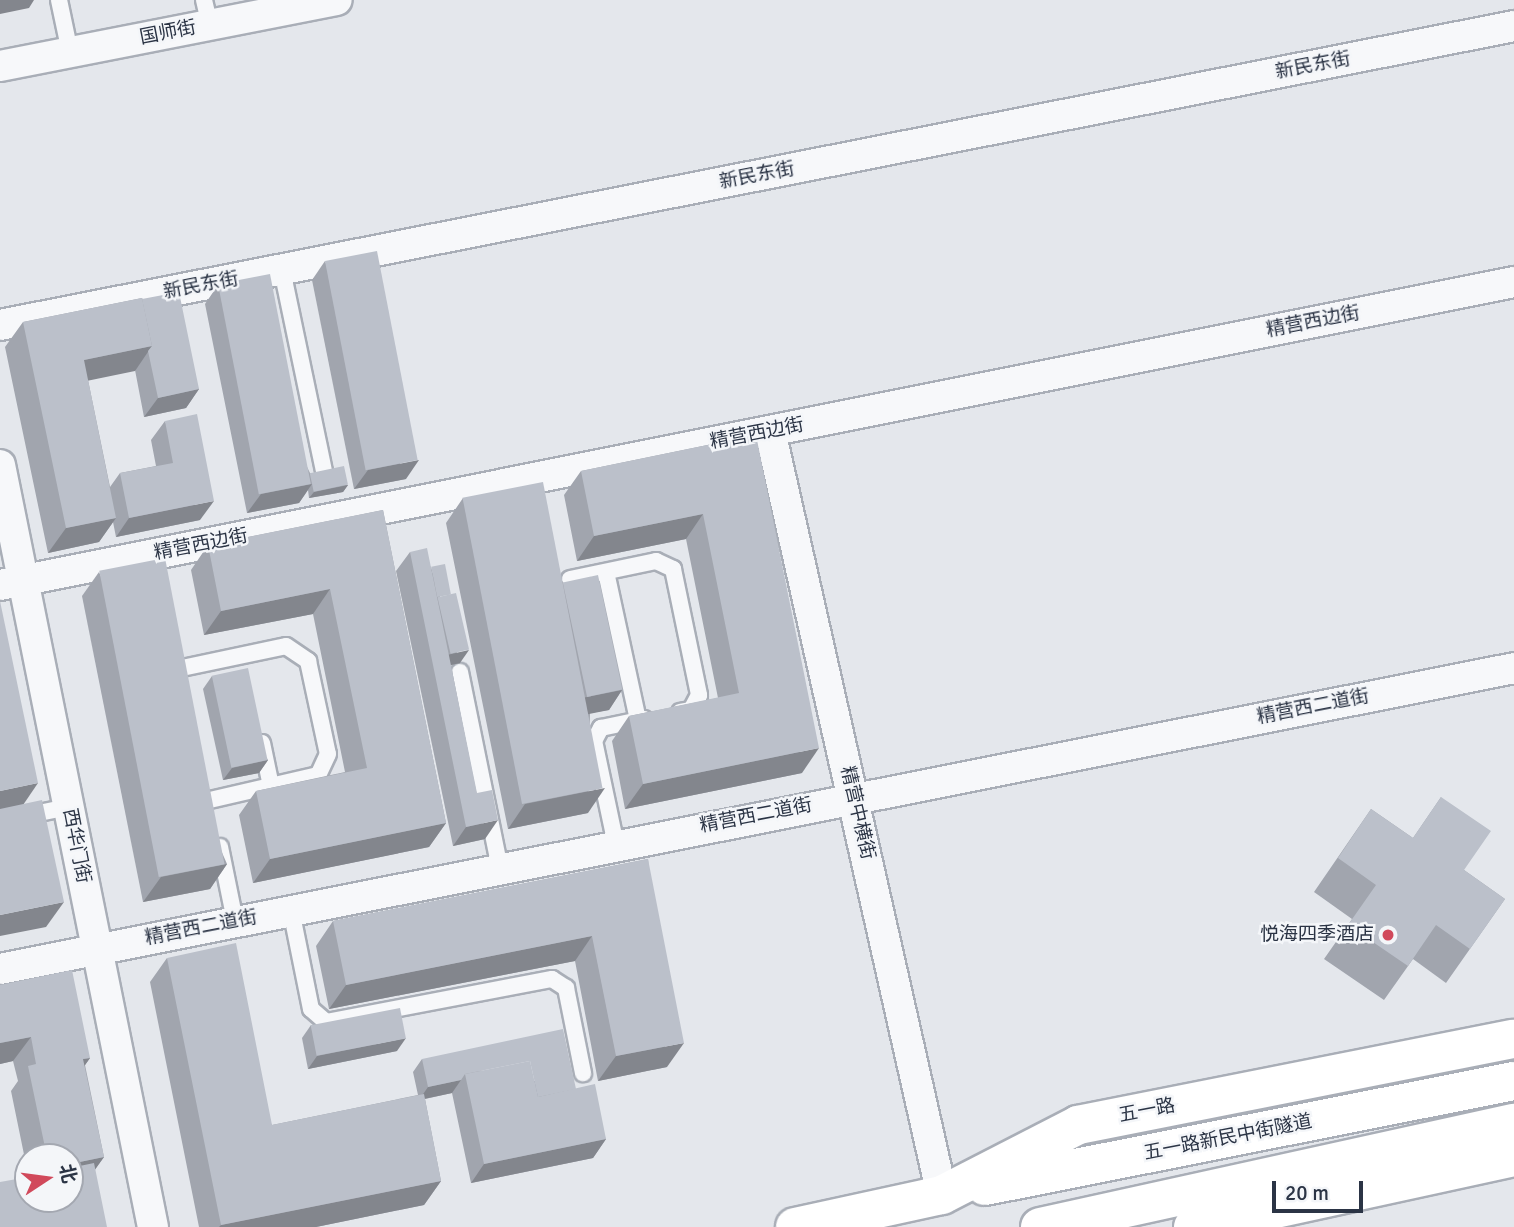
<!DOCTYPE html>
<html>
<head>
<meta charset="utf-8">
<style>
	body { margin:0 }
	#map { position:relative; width:1514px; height:1227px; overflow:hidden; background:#e4e7ec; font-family:Signika,"Noto Sans SC",sans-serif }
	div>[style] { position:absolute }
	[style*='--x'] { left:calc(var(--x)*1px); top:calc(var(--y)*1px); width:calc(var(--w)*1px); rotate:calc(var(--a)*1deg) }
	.roads { filter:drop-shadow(2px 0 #a9aeb7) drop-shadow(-2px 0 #a9aeb7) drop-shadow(0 2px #a9aeb7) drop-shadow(0 -2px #a9aeb7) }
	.service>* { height:16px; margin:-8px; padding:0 8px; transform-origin:8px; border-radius:8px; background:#f7f8fa }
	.minor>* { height:30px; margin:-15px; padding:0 15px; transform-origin:15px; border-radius:15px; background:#f7f8fa }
	.primary>* { height:38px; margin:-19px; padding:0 19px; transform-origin:19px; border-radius:19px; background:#fff }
	.wall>* { inset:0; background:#a1a5ae }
	.shaded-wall>* { inset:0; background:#83868d }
	.building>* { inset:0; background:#bbc0ca; transform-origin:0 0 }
	.dots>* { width:19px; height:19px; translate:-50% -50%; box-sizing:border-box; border:4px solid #f4f6f9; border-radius:50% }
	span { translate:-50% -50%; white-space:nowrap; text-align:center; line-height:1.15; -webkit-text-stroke:5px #f4f6f9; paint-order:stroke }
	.street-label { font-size:19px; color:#2b3445 }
	.poi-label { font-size:19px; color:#2b3445 }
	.right { translate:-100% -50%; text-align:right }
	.north { position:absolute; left:14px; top:1143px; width:70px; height:70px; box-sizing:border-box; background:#f4f6f9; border:2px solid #a4a8b1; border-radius:50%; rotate:77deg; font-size:19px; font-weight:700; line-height:28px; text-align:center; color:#2b3445 }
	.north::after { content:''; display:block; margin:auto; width:24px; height:32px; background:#d1495b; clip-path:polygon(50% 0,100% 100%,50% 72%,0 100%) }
	.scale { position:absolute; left:1272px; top:1181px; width:91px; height:32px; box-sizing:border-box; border:4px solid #2b3445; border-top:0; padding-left:9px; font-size:21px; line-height:24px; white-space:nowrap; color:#2b3445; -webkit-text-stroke:5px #f4f6f9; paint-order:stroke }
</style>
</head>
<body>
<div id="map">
	<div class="roads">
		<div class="service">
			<i style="--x:59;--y:0;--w:53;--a:78.1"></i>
			<i style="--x:204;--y:0;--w:26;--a:77"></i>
			<i style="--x:282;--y:270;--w:205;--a:78.2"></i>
			<i style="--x:606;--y:572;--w:151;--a:77.8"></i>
			<i style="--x:570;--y:579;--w:88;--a:-11.8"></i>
			<i style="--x:656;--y:561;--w:19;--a:25"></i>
			<i style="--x:673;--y:569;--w:129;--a:78.3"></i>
			<i style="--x:699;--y:695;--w:17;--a:118"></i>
			<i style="--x:691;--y:710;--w:11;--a:170"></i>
			<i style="--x:182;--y:668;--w:106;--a:-11.9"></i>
			<i style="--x:286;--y:646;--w:27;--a:34"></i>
			<i style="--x:308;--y:661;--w:95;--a:77.9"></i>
			<i style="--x:328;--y:754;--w:23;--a:115"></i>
			<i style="--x:318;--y:775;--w:111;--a:167"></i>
			<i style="--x:460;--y:672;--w:200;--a:78.5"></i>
			<i style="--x:262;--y:743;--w:44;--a:78.2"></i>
			<i style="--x:0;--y:821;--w:69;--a:-11.6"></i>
			<i style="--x:616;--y:845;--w:106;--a:-101.9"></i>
			<i style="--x:594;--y:741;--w:15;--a:-62"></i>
			<i style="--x:601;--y:728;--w:44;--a:-11.8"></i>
			<i style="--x:220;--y:847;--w:76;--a:78.5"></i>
			<i style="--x:291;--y:910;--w:101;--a:78.6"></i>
			<i style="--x:311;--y:1009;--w:20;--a:41"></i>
			<i style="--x:326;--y:1022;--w:230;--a:-10.8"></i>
			<i style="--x:552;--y:979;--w:17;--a:33"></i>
			<i style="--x:566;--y:988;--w:87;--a:78.7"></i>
		</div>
		<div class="minor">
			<i style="--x:0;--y:66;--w:343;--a:-11.1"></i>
			<i style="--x:0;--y:325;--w:1543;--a:-11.17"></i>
			<i style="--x:770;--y:431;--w:783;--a:77.31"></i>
			<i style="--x:0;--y:465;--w:777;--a:78.65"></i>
			<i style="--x:0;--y:585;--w:1544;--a:-11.32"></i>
			<i style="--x:0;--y:969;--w:1544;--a:-11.24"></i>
		</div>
		<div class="primary">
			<i style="--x:985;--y:1186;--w:539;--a:-11.23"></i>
			<i style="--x:795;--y:1227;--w:150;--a:-12.3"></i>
			<i style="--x:942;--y:1195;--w:153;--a:-27.2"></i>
			<i style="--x:1078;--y:1125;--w:444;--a:-11.2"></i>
			<i style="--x:1040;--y:1227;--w:485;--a:-12.4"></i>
			<i style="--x:1193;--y:1227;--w:329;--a:-12.3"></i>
		</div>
	</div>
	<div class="wall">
		<i style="clip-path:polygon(325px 261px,406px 479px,354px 489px,312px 280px)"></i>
		<i style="clip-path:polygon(218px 285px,310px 473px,348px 485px,343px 492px,309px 498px,308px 490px,299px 503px,247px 513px,205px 304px)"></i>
		<i style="clip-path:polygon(142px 298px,199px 389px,186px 408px,144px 417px,135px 370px,88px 380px,110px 487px,120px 473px,156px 466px,151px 440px,165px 421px,200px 520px,116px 537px,113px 522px,99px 542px,48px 553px,5px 347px,23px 322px)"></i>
		<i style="clip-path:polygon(756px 435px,802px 773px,625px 809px,612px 741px,629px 716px,718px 698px,686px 539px,577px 561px,564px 495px,581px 471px)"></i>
		<i style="clip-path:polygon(463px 498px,563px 582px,622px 690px,609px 710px,590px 713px,588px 813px,508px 829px,446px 523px)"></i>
		<i style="clip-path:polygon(383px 510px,446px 823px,429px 847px,253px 883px,239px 815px,256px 791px,345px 772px,313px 614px,204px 635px,191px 570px,208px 545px)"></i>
		<i style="clip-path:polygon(410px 552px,431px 567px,460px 663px,451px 665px,485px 839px,453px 846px,396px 571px)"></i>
		<i style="clip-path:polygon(99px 572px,227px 864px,210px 889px,143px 902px,82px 596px)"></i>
		<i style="clip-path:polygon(212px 676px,268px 760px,259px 773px,223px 780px,203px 689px)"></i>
		<i style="clip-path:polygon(1441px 797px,1464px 870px,1505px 899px,1446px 983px,1413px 959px,1384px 1000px,1324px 959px,1352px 919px,1314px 892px,1371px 809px,1413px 838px)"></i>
		<i style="clip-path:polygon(648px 859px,667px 1067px,598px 1081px,575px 961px,329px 1009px,316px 946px,333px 921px)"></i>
		<i style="clip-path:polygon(167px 958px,272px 1125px,418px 1095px,413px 1072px,422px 1059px,576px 1089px,606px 1139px,593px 1158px,471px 1183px,452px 1093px,425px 1099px,441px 1181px,424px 1205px,316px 1227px,199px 1227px,150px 982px)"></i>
		<i style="clip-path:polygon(0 985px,90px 1058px,85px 1065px,104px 1157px,95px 1169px,28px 1199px,70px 1157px,28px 1157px,28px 1174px,11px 1091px,18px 1081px,13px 1061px,0 1064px)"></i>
		<i style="clip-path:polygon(311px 1025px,397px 1051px,308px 1069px,302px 1038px)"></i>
	</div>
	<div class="shaded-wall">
		<i style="clip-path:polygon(0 0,34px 0,29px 8px,0 14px)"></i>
		<i style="clip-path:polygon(152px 346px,135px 371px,67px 385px,84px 360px)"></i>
		<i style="clip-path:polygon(199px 389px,186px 408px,144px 417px,158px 398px)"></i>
		<i style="clip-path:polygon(419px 460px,406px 479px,354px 489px,368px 470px)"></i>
		<i style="clip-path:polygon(312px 484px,299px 503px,247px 513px,261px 494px)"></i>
		<i style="clip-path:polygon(348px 485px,343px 492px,309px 498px,314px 492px)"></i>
		<i style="clip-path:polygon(214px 501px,200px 520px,116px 537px,129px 518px)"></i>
		<i style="clip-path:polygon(703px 514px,686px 539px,577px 561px,594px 536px)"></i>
		<i style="clip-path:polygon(116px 518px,99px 542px,48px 553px,66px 528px)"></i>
		<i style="clip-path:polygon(330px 589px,313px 614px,204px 635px,221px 611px)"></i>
		<i style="clip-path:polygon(469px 650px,460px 663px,438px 668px,447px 655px)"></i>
		<i style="clip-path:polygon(622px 690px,609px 710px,569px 718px,582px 698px)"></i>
		<i style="clip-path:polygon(819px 748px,802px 773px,625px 809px,643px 784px)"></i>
		<i style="clip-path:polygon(268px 760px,259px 773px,223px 780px,232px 768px)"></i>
		<i style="clip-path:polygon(38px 783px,21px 808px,0 812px,0 791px)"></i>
		<i style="clip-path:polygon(605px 788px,588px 813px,508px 829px,525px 804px)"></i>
		<i style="clip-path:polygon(498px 820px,485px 839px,453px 846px,466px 827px)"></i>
		<i style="clip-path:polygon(446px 823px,429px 847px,253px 883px,270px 859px)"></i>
		<i style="clip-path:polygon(227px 864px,210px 889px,143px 902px,161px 877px)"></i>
		<i style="clip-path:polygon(64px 902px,46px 927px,0 936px,0 915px)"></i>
		<i style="clip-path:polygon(592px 936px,575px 961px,329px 1009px,346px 985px)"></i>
		<i style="clip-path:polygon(31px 1037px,13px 1061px,0 1064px,0 1043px)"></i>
		<i style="clip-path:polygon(406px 1038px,397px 1051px,308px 1069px,317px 1056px)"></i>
		<i style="clip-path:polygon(684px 1043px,667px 1067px,598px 1081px,616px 1056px)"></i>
		<i style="clip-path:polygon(90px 1058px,73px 1082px,83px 1059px)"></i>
		<i style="clip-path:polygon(461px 1080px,452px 1093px,419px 1100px,428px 1087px)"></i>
		<i style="clip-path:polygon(606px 1139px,593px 1158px,471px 1183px,484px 1164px)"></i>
		<i style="clip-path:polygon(104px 1157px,87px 1181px,70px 1185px,70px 1164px)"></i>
		<i style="clip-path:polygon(441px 1181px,424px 1205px,316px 1227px,219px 1227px,221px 1225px)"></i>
	</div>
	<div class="building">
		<i style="left:377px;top:251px;width:213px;height:53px;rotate:79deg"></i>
		<i style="left:270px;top:274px;width:214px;height:53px;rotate:79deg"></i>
		<i style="clip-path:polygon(179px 292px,199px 389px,158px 398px,148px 351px,152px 346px,142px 299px)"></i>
		<i style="clip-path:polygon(142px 298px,152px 346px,84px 360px,116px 518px,66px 528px,23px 322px)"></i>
		<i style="clip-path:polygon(197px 414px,214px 501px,129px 518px,120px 473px,173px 463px,165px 421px)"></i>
		<i style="clip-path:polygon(756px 435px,819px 748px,643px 784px,629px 716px,739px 693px,703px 514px,594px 536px,581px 471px)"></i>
		<i style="left:344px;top:466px;width:19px;height:35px;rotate:78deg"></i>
		<i style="left:543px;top:482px;width:312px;height:82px;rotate:79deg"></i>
		<i style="clip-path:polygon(383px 510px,446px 823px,270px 859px,256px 791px,367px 768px,330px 589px,221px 611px,208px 545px)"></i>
		<i style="clip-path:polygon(427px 548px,477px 793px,492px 790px,498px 820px,466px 827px,410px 552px)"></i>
		<i style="left:165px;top:558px;width:312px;height:67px;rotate:79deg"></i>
		<i style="left:445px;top:564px;width:31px;height:14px;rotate:79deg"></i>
		<i style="left:598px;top:575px;width:117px;height:36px;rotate:78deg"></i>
		<i style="left:456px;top:593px;width:58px;height:19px;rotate:77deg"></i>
		<i style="clip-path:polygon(0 601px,38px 783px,0 791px)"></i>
		<i style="left:248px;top:668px;width:94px;height:37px;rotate:78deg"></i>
		<i style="clip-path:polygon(1441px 797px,1491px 831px,1464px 870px,1505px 899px,1470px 949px,1436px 925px,1408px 966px,1348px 925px,1376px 885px,1338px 858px,1371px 809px,1413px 838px)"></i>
		<i style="clip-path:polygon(42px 800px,64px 902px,0 915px,0 809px)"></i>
		<i style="clip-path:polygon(648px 859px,684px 1043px,616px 1056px,592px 936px,346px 985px,333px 921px)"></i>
		<i style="clip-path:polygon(236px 943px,272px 1125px,424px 1094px,441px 1181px,221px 1225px,167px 958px)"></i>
		<i style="clip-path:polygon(72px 970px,90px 1058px,83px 1059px,104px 1157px,70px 1164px,70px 1157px,47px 1157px,28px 1066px,36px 1064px,31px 1037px,0 1043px,0 985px)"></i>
		<i style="left:400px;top:1008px;width:31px;height:91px;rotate:79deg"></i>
		<i style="clip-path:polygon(563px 1029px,576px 1089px,538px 1097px,530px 1061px,465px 1074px,461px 1080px,428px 1087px,422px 1059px)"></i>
		<i style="clip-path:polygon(530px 1061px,538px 1097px,595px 1084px,606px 1139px,484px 1164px,465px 1074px)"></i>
		<i style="clip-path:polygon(94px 1163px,107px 1227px,0 1227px,0 1182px,28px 1177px,28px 1199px,70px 1199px,70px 1168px)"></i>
	</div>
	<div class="dots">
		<i style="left:1388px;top:935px;background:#d1495b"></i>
	</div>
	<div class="street-label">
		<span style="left:168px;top:33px;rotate:-11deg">国师街</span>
		<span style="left:1313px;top:66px;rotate:-11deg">新民东街</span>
		<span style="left:757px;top:176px;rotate:-11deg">新民东街</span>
		<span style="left:201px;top:286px;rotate:-11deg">新民东街</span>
		<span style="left:1313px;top:322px;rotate:-11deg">精营西边街</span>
		<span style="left:757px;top:434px;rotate:-11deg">精营西边街</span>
		<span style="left:201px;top:545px;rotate:-11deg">精营西边街</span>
		<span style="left:1313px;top:707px;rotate:-11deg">精营西二道街</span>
		<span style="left:857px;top:813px;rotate:77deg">精营中横街</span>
		<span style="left:756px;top:816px;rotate:-11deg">精营西二道街</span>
		<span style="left:76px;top:846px;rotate:79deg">西华门街</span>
		<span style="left:201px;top:928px;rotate:-11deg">精营西二道街</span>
		<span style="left:1147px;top:1111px;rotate:-11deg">五一路</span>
		<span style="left:1228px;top:1138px;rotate:-11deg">五一路新民中街隧道</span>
	</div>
	<div class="poi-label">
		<span class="right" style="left:1374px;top:935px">悦海四季酒店</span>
	</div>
	<div class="north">北</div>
	<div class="scale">20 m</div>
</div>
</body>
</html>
